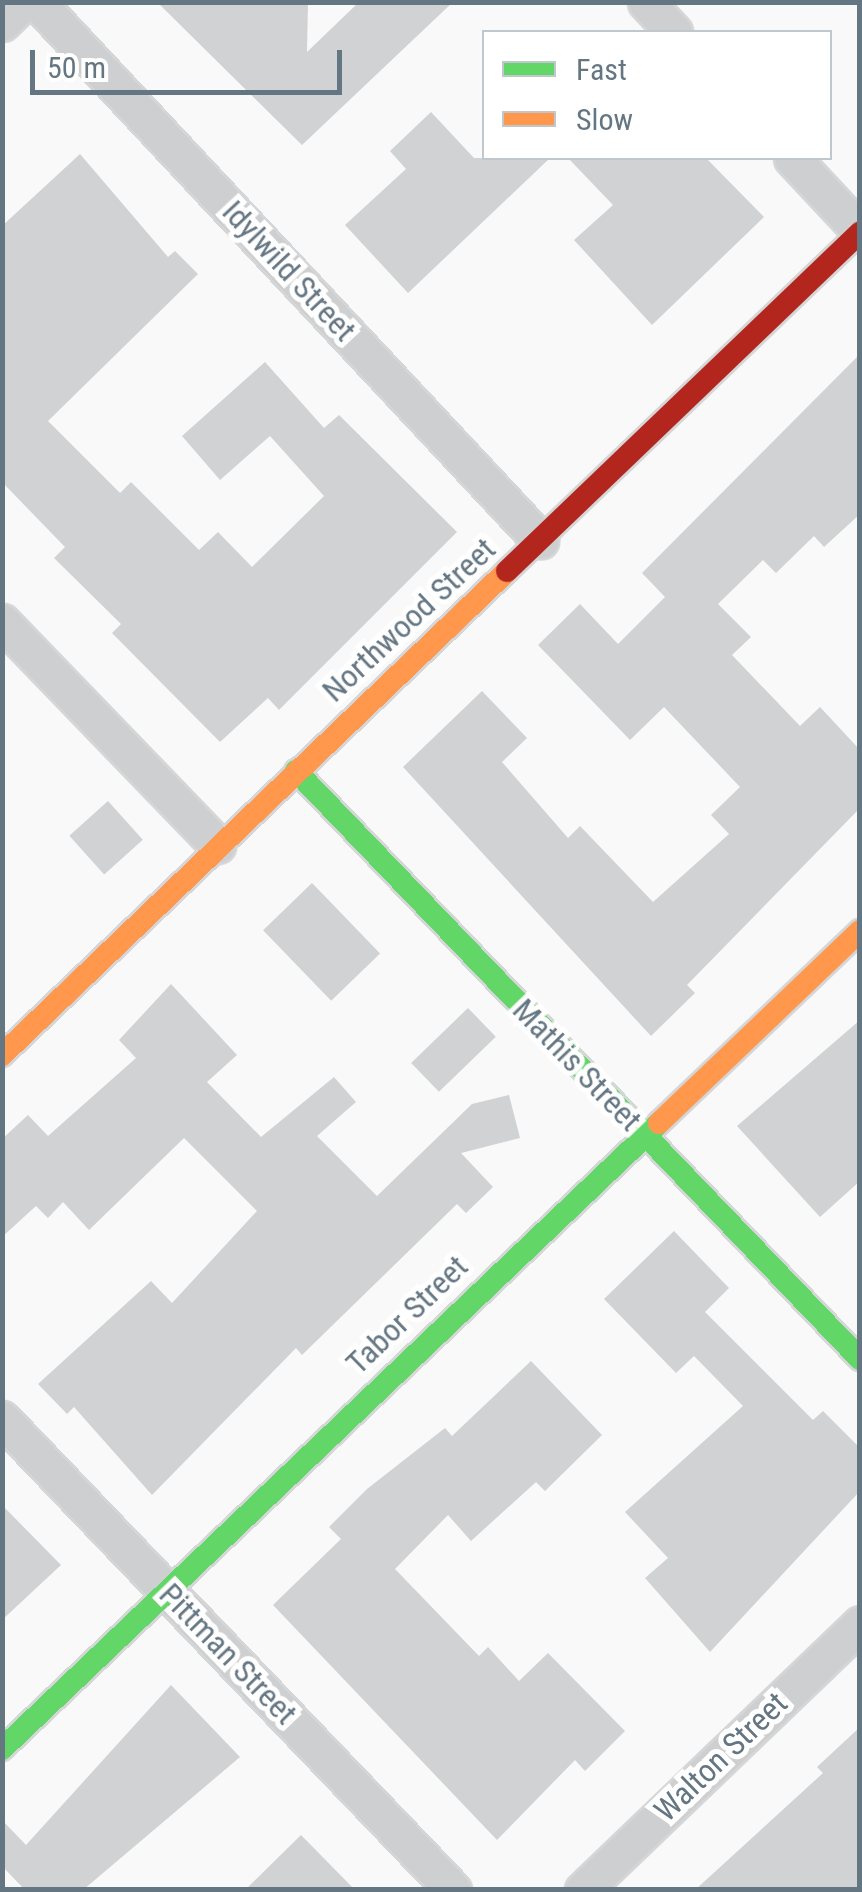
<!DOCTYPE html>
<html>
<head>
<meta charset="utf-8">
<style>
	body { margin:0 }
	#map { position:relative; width:862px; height:1892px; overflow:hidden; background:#f9f9f9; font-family:"Roboto Condensed",sans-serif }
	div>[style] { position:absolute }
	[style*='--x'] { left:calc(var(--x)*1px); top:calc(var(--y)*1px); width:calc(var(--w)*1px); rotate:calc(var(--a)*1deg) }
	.building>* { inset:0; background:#d0d2d3; transform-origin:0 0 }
	.roads { filter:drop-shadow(2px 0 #d5d6d7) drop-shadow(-2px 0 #d5d6d7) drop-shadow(0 2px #d5d6d7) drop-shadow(0 -2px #d5d6d7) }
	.street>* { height:35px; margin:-17.5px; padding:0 17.5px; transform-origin:17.5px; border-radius:17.5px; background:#cecfd0 }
	.fast>* { height:22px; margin:-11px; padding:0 11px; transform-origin:11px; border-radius:11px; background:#63d668 }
	.slow>* { height:22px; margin:-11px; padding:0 11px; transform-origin:11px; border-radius:11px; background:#ff974d }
	.jam>* { height:22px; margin:-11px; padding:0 11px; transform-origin:11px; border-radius:11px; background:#b3261e }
	span { translate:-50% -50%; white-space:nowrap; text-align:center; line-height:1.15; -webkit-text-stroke:10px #fff; paint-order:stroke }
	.street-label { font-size:32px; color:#657683 }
	.frame { position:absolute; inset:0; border:5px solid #657683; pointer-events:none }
	.legend { position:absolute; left:482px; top:30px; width:350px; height:130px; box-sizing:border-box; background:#fff; border:2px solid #c1c8cd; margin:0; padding:12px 18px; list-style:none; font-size:30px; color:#657683 }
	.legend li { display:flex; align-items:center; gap:20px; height:50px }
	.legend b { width:50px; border:2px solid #c1c8cd }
	.scale { position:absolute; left:30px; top:50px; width:312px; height:45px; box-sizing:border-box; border:5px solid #657683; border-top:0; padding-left:12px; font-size:30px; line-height:35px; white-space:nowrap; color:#657683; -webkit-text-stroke:8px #fff; paint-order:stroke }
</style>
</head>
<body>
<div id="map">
	<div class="building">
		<i style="clip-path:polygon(157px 2px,308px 2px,307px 52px,359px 2px,453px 2px,302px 145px)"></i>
		<i style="clip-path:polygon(431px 112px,474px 158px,550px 158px,408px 293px,345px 225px,406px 169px,390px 151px)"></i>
		<i style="clip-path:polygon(80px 154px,168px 257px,175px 251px,198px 274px,48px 421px,120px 493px,131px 482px,199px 550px,218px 532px,252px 567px,324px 496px,270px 436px,220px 480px,182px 436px,265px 362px,324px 428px,339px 415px,457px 532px,279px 710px,268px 698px,220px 742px,112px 633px,121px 624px,54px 558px,65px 547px,2px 482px,2px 226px)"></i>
		<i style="clip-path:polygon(568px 158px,706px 158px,764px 217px,652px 325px,574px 240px,613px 205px)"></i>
		<i style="clip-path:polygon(860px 354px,860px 514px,824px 547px,814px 536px,776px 573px,763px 560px,718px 604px,751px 637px,732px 655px,800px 726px,820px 707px,860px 750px,860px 808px,687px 985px,695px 993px,651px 1036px,403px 767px,482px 691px,527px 738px,502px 762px,568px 838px,580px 826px,653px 902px,729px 834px,711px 815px,740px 787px,664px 707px,630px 740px,538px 645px,580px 604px,618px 644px,665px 597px,642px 573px)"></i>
		<i style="left:108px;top:801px;width:52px;height:52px;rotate:48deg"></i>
		<i style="left:312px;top:883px;width:98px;height:68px;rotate:46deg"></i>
		<i style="clip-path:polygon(171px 984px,237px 1055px,207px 1082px,261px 1137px,334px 1077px,356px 1102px,317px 1136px,377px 1196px,472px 1104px,509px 1095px,520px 1138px,461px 1153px,493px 1187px,466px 1213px,457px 1204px,302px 1355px,296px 1348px,152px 1495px,74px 1407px,67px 1414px,38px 1384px,151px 1281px,172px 1303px,257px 1211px,184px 1138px,89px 1230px,63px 1202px,48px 1218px,36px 1206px,2px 1237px,2px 1139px,28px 1115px,48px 1136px,136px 1058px,119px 1040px)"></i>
		<i style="left:468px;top:1008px;width:40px;height:79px;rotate:46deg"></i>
		<i style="clip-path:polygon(860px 1020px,860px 1181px,820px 1217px,737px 1126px)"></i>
		<i style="clip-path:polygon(674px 1231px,729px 1288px,705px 1312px,813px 1420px,823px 1411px,860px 1448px,860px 1491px,710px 1652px,645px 1578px,668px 1558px,625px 1512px,743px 1406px,694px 1356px,676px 1373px,604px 1299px)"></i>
		<i style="clip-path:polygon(531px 1361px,602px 1435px,545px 1491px,536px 1482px,471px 1541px,448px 1515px,395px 1569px,479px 1656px,488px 1647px,519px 1681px,548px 1653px,625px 1731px,585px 1771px,575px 1760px,497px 1840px,273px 1605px,341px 1539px,329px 1527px,367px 1489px,445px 1428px,452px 1436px)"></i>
		<i style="clip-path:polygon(2px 1505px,61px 1565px,2px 1620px)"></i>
		<i style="clip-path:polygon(171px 1685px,240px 1757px,83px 1890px,25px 1890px,2px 1866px,2px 1820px,26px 1845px)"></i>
		<i style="clip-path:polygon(860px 1727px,860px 1890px,695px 1890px,823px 1773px,817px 1767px)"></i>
		<i style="clip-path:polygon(301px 1835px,355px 1890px,245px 1890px)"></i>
	</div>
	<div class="roads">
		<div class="street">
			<i style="--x:37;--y:2;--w:737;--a:46.93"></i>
			<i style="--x:646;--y:2;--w:41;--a:47"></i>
			<i style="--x:2;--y:23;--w:30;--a:-44"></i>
			<i style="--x:792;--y:158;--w:100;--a:47"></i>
			<i style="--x:2;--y:622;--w:310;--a:46"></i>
			<i style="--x:2;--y:1419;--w:652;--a:46.24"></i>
			<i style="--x:583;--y:1890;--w:384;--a:-43.8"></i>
		</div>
		<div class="fast">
			<i style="--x:296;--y:771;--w:815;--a:46.19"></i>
			<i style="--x:2;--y:1749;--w:907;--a:-43.62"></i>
		</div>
		<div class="slow">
			<i style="--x:2;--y:1055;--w:699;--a:-43.78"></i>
			<i style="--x:659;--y:1123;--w:278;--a:-43.7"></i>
		</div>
		<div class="jam">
			<i style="--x:507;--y:571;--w:489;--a:-43.8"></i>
		</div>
	</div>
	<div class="street-label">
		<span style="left:289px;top:271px;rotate:47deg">Idylwild Street</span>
		<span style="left:409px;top:620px;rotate:-43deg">Northwood Street</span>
		<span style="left:577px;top:1065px;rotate:46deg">Mathis Street</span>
		<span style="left:407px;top:1315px;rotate:-44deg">Tabor Street</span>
		<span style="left:228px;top:1654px;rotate:46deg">Pittman Street</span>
		<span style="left:721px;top:1757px;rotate:-44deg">Walton Street</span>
	</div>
	<div class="frame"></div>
	<ul class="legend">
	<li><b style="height:12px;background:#63d668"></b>Fast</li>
	<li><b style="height:12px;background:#ff974d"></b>Slow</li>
	</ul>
	<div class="scale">50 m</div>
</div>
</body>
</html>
